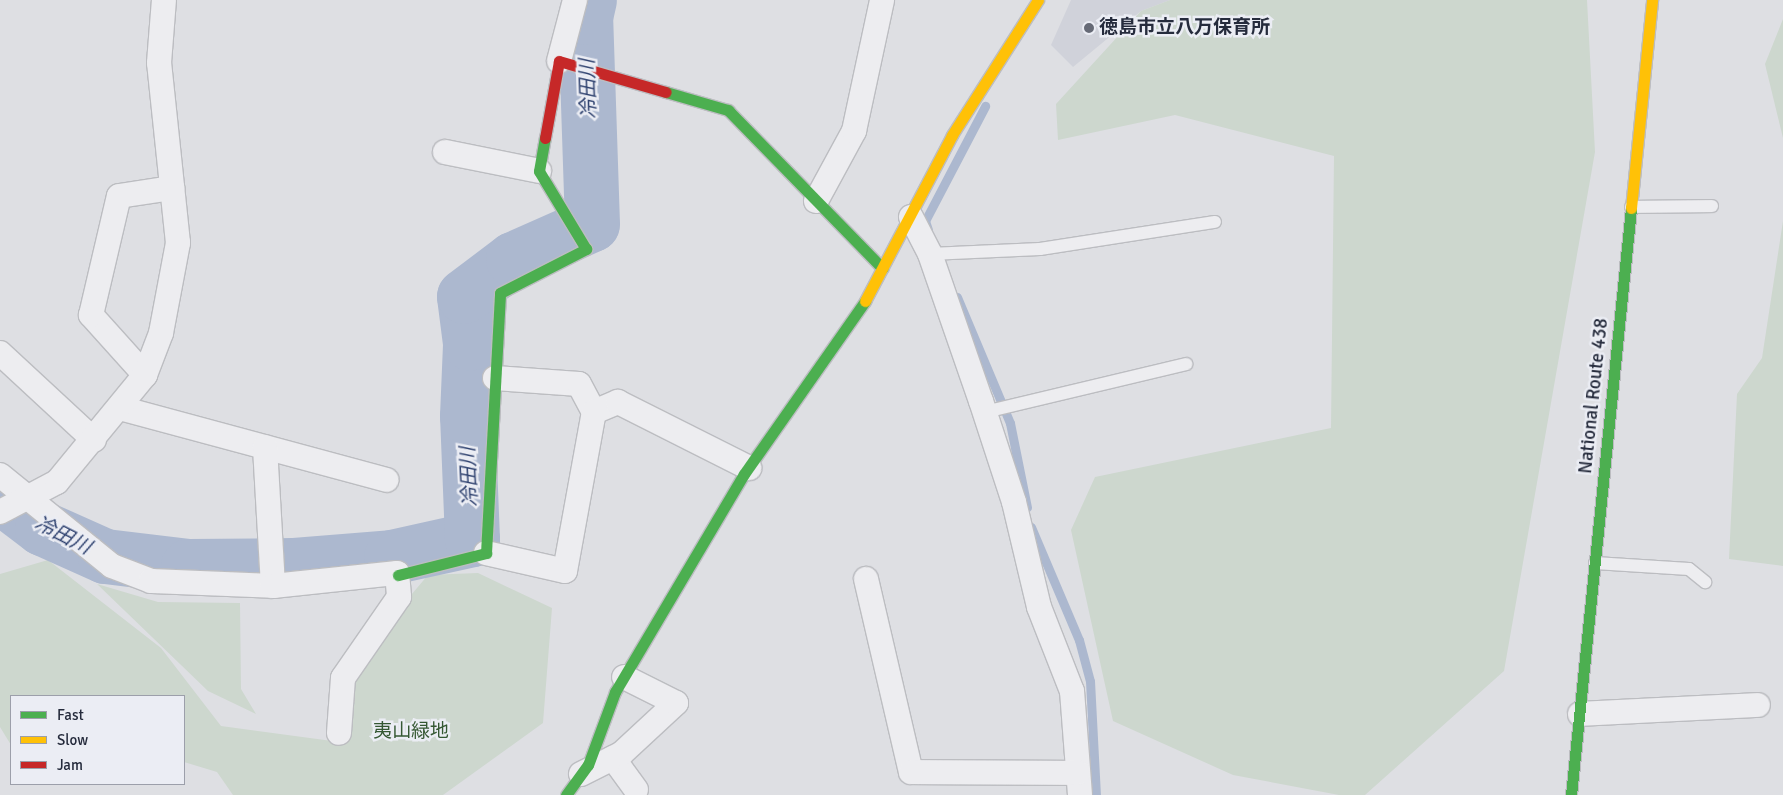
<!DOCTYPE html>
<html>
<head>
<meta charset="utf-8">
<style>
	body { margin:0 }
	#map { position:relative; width:1783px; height:795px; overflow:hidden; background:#dedfe3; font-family:Signika,"Noto Sans JP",sans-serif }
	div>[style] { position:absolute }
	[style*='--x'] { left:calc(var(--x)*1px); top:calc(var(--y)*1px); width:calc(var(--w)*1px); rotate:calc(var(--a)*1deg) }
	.built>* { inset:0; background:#d0d2da }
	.green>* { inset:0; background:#cdd7ce }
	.stream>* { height:9px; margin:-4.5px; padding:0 4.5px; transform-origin:4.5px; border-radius:4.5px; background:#acb8cf }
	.river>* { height:55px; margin:-27.5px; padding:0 27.5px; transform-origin:27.5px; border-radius:27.5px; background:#acb8cf }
	.roads { filter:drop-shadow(1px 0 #bcbdc1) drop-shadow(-1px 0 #bcbdc1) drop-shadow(0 1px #bcbdc1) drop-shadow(0 -1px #bcbdc1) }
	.lane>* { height:12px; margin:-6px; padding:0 6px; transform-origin:6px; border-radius:6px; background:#ededf0 }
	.street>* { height:24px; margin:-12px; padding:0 12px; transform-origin:12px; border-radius:12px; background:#ededf0 }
	.fast>* { height:11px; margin:-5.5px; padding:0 5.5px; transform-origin:5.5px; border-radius:5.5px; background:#4caf50 }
	.slow>* { height:11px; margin:-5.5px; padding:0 5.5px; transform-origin:5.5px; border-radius:5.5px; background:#ffc107 }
	.jam>* { height:11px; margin:-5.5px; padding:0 5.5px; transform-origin:5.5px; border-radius:5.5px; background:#c62828 }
	.dots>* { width:14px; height:14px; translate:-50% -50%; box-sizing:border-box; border:2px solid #ebedf4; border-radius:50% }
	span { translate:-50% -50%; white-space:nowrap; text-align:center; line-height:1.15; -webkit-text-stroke:5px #ebedf4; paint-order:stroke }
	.poi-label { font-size:19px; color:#252b3c; font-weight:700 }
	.left { translate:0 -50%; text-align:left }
	.street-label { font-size:19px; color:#252b3c }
	.park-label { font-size:19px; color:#355833 }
	.water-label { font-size:20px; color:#304370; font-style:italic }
	.legend { position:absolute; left:10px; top:695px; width:175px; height:90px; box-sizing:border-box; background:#ebedf4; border:1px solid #9c9faa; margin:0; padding:6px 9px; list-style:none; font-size:15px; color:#252b3c }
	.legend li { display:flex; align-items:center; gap:10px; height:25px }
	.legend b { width:25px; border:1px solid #9c9faa }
</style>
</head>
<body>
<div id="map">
	<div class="built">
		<i style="clip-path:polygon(1071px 0,1170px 0,1141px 11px,1073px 67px,1051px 45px)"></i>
	</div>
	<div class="green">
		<i style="clip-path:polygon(1170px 0,1587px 0,1595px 152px,1504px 671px,1365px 795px,1339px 795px,1233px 775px,1113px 721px,1071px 530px,1095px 477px,1331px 428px,1334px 156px,1175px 115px,1058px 140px,1056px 104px,1141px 11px)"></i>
		<i style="clip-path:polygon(1783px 19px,1783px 138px,1765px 64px)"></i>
		<i style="clip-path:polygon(1783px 221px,1783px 566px,1729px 559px,1737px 394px,1762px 358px)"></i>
		<i style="clip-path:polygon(48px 560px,161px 648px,221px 726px,347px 743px,353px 680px,406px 601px,428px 575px,478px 573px,552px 608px,543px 723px,443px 795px,233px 795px,217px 772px,184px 762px,184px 696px,11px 696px,11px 745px,0 727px,0 574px)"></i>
		<i style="clip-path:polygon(97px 584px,158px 602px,240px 603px,241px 689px,256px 714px,208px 691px)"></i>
	</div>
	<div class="stream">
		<i style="--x:928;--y:230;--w:9;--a:-108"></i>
		<i style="--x:925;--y:221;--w:130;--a:-62.4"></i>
		<i style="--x:957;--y:297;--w:137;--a:67.2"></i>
		<i style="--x:1010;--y:423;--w:86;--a:78.6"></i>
		<i style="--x:1031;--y:527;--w:123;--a:67"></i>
		<i style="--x:1079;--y:640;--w:42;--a:75"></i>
		<i style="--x:1090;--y:681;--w:114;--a:87"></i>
	</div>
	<div class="river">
		<i style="--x:0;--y:496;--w:53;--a:37.3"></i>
		<i style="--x:42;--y:528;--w:69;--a:24"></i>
		<i style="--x:105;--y:556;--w:84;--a:6.9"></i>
		<i style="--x:188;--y:566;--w:106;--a:-0.5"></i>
		<i style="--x:294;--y:565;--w:97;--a:-4.7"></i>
		<i style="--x:391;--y:557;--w:83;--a:-12.5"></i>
		<i style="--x:472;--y:539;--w:123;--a:-92.3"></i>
		<i style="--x:467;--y:416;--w:73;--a:-87.6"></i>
		<i style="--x:470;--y:343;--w:47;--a:-97.3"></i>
		<i style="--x:464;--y:296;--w:61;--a:-37.1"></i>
		<i style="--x:513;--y:259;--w:86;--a:-23.9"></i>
		<i style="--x:592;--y:224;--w:207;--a:-91.9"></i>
		<i style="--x:585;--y:17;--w:17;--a:-77"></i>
	</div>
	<div class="roads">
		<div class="lane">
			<i style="--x:1631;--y:207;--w:81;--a:-0.7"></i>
			<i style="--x:930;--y:254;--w:110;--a:-2.6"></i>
			<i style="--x:1040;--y:249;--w:177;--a:-8.8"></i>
			<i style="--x:985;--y:412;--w:207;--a:-13.4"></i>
			<i style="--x:1595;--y:563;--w:94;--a:3.7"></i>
			<i style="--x:1689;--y:569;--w:21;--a:39"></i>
		</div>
		<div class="street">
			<i style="--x:559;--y:61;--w:63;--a:-75.3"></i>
			<i style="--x:445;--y:152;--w:96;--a:11.4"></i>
			<i style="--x:816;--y:201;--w:80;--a:-61.5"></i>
			<i style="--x:854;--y:131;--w:134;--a:-77.9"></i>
			<i style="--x:911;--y:217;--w:42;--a:62.8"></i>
			<i style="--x:930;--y:254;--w:156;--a:70.9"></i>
			<i style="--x:981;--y:401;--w:106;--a:71.9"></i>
			<i style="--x:1014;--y:502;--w:108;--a:76.6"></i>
			<i style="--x:1039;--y:607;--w:90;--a:68.6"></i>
			<i style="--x:1072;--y:691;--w:104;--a:85.6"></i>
			<i style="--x:0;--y:353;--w:128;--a:42.8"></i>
			<i style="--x:145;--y:375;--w:81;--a:-132"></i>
			<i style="--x:91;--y:315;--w:122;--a:-76.8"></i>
			<i style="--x:119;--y:196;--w:54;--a:-8.6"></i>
			<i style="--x:495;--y:378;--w:84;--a:4.1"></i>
			<i style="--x:579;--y:384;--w:32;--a:62"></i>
			<i style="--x:120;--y:408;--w:276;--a:15.1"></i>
			<i style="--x:0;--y:475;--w:144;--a:39.1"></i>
			<i style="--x:112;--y:566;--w:42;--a:21"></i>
			<i style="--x:151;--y:581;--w:122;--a:2.3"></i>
			<i style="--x:273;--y:586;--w:139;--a:-93.3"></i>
			<i style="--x:0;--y:512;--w:64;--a:-27.8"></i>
			<i style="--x:57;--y:482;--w:139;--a:-50.6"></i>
			<i style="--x:145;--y:375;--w:45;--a:-69.1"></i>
			<i style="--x:161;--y:333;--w:92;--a:-79.3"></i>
			<i style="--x:178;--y:243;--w:181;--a:-96"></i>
			<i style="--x:159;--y:63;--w:63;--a:-85.5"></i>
			<i style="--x:486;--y:553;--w:81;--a:12.8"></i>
			<i style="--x:565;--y:571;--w:162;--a:-79.7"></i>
			<i style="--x:594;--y:412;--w:26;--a:-23"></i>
			<i style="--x:618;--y:402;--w:147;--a:26.7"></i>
			<i style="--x:866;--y:579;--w:198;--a:76.9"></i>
			<i style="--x:911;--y:772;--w:167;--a:0.3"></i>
			<i style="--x:273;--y:586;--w:125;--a:-6"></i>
			<i style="--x:397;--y:573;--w:24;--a:85"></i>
			<i style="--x:399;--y:597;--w:98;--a:124.7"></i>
			<i style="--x:343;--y:678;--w:55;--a:94.2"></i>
			<i style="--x:1580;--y:714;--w:178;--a:-2.9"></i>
			<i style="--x:613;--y:758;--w:39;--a:54"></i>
			<i style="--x:581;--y:774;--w:45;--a:-26.6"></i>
			<i style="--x:621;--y:754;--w:75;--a:-42.8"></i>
			<i style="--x:676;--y:703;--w:58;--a:-153.4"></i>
		</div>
		<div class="fast">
			<i style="--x:666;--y:92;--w:65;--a:16.2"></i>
			<i style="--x:728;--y:110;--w:221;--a:45.7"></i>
			<i style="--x:398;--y:575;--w:91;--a:-14"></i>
			<i style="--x:486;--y:553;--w:260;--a:-86.9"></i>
			<i style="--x:500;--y:293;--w:97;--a:-27.1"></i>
			<i style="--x:586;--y:249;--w:91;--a:-121.1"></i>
			<i style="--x:539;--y:171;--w:34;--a:-80"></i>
			<i style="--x:566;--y:795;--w:37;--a:-54"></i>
			<i style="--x:588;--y:765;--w:78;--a:-69.7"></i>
			<i style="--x:615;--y:692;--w:253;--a:-59.4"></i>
			<i style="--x:744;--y:474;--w:211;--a:-55"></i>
			<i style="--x:1571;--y:795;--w:590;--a:-84.16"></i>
		</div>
		<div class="slow">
			<i style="--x:1631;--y:208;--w:209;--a:-84.2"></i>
			<i style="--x:865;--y:301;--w:187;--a:-62.3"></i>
			<i style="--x:952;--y:135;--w:160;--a:-57.5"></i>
		</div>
		<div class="jam">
			<i style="--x:545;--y:138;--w:78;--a:-79.7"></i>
			<i style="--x:559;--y:61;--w:111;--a:16.2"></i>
		</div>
	</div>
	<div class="dots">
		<i style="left:1089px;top:28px;background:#666a76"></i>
	</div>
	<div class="poi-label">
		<span class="left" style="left:1099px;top:28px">徳島市立八万保育所</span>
	</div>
	<div class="street-label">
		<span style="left:1594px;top:396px;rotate:-84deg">National Route 438</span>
	</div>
	<div class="park-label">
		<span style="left:411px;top:732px">夷山緑地</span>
	</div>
	<div class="water-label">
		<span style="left:588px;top:89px;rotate:-92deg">冷田川</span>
		<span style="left:469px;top:477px;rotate:-93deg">冷田川</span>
		<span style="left:63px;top:535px;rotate:27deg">冷田川</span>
	</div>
	<ul class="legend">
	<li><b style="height:6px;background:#4caf50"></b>Fast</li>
	<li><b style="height:6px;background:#ffc107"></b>Slow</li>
	<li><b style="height:6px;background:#c62828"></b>Jam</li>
	</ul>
</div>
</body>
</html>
